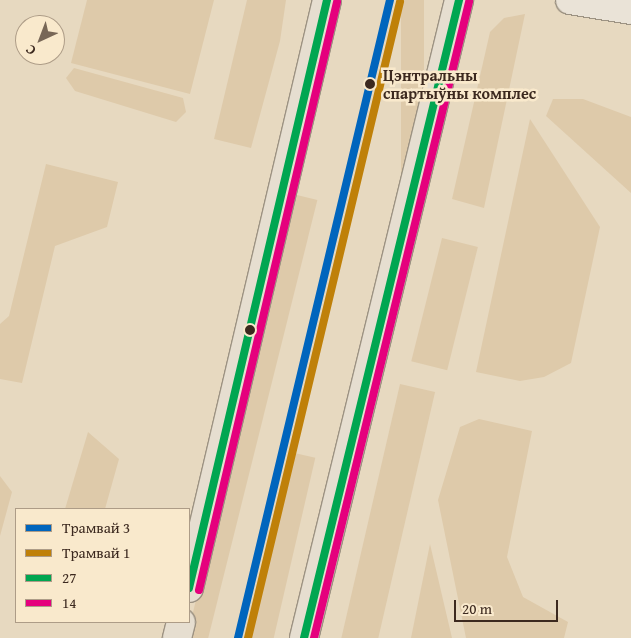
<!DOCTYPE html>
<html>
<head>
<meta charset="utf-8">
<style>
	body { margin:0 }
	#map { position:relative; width:631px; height:638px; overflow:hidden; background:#e7d9c0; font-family:"Gentium Book Plus",serif }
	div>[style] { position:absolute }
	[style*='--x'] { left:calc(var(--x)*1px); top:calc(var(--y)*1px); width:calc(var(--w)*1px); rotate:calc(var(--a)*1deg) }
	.green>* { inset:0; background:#decaaa; transform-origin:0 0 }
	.roads { filter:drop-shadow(1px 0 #9c9282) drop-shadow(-1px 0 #9c9282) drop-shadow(0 1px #9c9282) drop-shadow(0 -1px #9c9282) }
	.minor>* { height:28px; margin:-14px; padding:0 14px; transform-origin:14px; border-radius:14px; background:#eae3d7 }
	.primary>* { height:28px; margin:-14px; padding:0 14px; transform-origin:14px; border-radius:14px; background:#e6ded0 }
	.bus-1>* { height:8px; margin:-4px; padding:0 4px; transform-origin:4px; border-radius:4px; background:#00a651 }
	.bus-2>* { height:8px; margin:-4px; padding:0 4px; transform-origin:4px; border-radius:4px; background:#e5007d }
	.tram-1>* { height:8px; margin:-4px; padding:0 4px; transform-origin:4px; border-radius:4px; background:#0065bd }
	.tram-2>* { height:8px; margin:-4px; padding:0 4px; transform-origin:4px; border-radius:4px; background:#bf8009 }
	.dots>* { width:14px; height:14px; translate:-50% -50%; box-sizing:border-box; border:2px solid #f9e9cc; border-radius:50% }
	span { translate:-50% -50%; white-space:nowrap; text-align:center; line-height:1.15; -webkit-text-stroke:5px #f9e9cc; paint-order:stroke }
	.stop-label { font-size:16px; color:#3c291f; font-weight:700 }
	.left { translate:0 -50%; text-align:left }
	.legend { position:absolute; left:15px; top:508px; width:175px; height:115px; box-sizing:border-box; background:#f9e9cc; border:1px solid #ad9c87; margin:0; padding:6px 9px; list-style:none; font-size:15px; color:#3c291f }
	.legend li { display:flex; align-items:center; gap:10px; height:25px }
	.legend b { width:25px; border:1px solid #ad9c87 }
	.north { position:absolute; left:15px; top:15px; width:50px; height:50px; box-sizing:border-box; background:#f9e9cc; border:1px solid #ad9c87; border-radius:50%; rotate:223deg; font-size:14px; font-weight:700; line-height:20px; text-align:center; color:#3c291f }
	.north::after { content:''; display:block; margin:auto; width:18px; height:22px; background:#786757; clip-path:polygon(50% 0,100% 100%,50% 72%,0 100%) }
	.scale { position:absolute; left:454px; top:600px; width:104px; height:22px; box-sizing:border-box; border:2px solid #3c291f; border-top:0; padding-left:6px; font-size:15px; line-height:18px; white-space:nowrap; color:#3c291f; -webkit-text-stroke:4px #f9e9cc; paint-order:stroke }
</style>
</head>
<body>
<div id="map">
	<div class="green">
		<i style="clip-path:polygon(87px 0,214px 0,190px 94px,71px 63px)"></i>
		<i style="clip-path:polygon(247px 0,286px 0,280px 41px,251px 148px,214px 139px)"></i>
		<i style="left:401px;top:0;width:23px;height:184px"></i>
		<i style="clip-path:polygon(525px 14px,484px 208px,452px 199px,490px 32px,504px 18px)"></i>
		<i style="clip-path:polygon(74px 68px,183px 98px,186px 112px,176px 122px,75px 91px,66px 78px)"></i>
		<i style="clip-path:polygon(553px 99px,583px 99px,631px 117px,631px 193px,546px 116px)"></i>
		<i style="clip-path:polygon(530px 119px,600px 227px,571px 363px,544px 377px,520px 381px,476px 372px)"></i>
		<i style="clip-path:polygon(46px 164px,118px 182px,107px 227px,55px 246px,22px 383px,0 379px,0 324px,9px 316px)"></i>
		<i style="left:297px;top:195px;width:21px;height:456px;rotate:14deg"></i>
		<i style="left:442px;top:238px;width:37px;height:127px;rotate:14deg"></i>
		<i style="left:400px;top:384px;width:36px;height:262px;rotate:13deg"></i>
		<i style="clip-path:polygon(479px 419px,532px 431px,507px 557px,523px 597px,568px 622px,564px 638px,466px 638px,438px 500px,460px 427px)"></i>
		<i style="clip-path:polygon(88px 432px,119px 459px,105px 509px,65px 509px)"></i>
		<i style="left:290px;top:452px;width:26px;height:191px;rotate:13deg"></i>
		<i style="clip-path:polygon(0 476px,12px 492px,0 536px)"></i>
		<i style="clip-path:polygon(430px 544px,452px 638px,411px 638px)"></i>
	</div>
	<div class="roads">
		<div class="minor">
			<i style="--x:570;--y:0;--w:62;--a:9.3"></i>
		</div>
		<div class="primary">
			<i style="--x:189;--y:588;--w:604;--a:-76.79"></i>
			<i style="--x:177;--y:638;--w:16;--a:-76"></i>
			<i style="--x:304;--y:638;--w:657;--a:-76.34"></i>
		</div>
	</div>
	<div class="bus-1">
		<i style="--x:189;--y:588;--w:604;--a:-76.79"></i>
		<i style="--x:304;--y:638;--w:657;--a:-76.34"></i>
	</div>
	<div class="bus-2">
		<i style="--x:199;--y:590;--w:604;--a:-76.79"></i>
		<i style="--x:314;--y:638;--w:655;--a:-76.3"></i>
	</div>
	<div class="tram-1">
		<i style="--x:238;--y:638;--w:656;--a:-76.6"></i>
	</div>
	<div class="tram-2">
		<i style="--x:248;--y:638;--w:654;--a:-76.56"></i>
	</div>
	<div class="dots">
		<i style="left:370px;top:84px;background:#3c291f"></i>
		<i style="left:250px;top:330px;background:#3c291f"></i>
	</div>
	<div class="stop-label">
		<span class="left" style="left:383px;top:84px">Цэнтральны<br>спартыўны комплес</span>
	</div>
	<ul class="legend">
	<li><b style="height:6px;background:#0065bd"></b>Трамвай 3</li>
	<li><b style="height:6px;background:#bf8009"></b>Трамвай 1</li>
	<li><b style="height:6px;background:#00a651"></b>27</li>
	<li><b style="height:6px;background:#e5007d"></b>14</li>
	</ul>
	<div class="north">С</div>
	<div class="scale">20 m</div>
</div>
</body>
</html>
